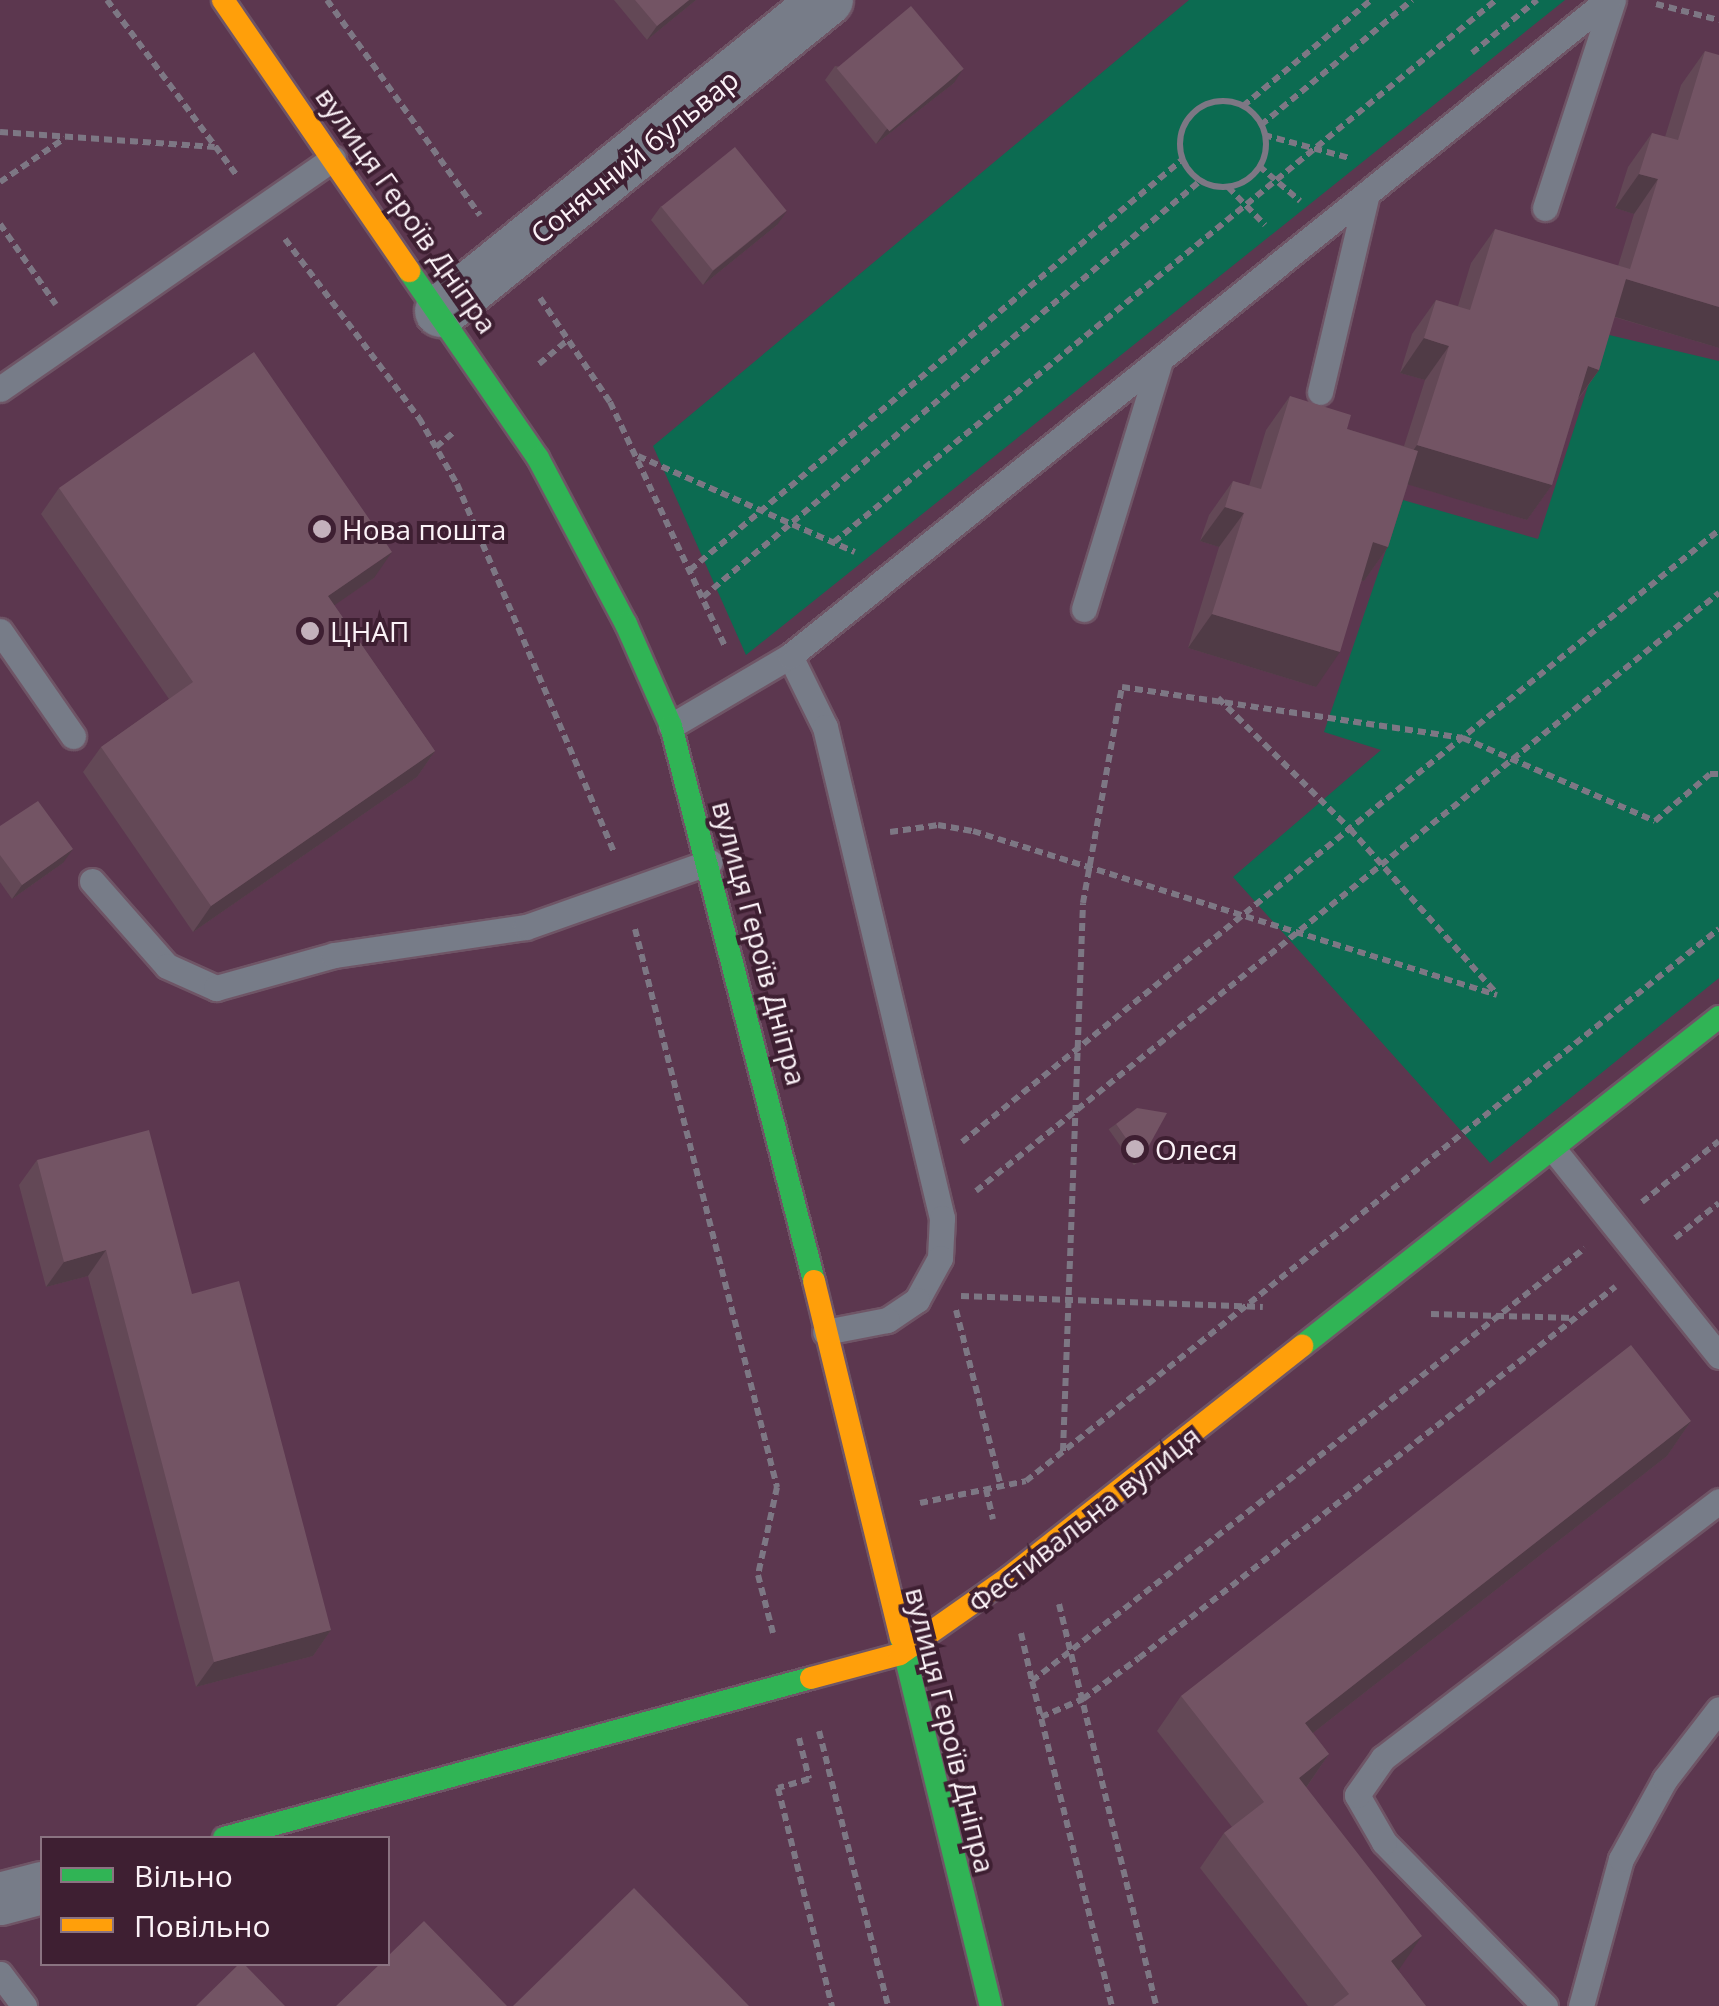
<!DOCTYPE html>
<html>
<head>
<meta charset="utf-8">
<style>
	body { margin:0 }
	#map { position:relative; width:1719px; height:2006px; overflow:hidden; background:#5c374f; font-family:"Open Sans",sans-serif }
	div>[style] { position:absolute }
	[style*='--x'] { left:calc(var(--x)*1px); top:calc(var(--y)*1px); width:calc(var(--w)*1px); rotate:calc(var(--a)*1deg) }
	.green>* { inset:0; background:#0c6b51 }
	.path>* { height:6px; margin-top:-3px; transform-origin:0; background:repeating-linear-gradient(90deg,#7d7784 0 8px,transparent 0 13px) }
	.path>.ring { margin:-3px; padding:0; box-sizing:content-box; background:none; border:6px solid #7d7784; border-radius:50% }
	.roads { filter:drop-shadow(2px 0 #6f5566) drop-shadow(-2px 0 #6f5566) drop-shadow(0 2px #6f5566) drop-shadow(0 -2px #6f5566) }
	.lane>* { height:25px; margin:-12.5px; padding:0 12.5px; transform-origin:12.5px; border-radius:12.5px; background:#777c88 }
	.street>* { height:52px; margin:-26px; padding:0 26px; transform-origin:26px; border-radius:26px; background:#777c88 }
	.fast>* { height:22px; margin:-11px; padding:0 11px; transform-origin:11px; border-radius:11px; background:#30b455 }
	.slow>* { height:22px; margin:-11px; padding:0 11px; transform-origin:11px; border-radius:11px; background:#ff9f0a }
	.wall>* { inset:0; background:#634856; transform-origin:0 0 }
	.shaded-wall>* { inset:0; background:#503b46 }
	.building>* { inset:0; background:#735464; transform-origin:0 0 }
	.dots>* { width:28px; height:28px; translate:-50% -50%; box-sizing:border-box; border:5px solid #3e1f32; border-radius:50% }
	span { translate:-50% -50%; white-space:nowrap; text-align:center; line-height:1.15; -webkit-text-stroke:8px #3e1f32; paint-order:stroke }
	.street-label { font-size:28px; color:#fbf2f7 }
	.poi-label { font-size:28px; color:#fbf2f7 }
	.left { translate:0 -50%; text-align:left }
	.legend { position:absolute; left:40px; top:1836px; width:350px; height:130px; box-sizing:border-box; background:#3e1f32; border:2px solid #8a7381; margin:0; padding:12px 18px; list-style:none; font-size:30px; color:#fbf2f7 }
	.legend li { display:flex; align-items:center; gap:20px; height:50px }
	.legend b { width:50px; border:2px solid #8a7381 }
</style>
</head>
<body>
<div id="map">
	<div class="green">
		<i style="clip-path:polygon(1189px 0,1565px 0,746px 655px,653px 446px)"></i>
		<i style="clip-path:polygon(1605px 334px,1719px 361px,1719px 978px,1490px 1163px,1233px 877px,1381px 750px,1324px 732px,1403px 500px,1538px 539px)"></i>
	</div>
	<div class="path">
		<i style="--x:107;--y:0;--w:220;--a:53.5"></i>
		<i style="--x:327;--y:0;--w:264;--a:54.6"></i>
		<i style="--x:1656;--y:4;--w:65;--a:14.3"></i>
		<i style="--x:1472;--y:53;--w:84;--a:-39.2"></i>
		<i class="ring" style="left:1180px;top:101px;width:80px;height:80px"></i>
		<i style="--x:1243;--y:106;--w:166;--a:-39.6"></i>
		<i style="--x:1261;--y:125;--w:196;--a:-39.6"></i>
		<i style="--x:0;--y:132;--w:215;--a:4"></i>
		<i style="--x:1264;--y:135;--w:89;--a:15"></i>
		<i style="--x:1259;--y:166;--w:54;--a:40.5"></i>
		<i style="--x:0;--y:182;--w:78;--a:-34.1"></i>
		<i style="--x:1228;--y:187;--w:53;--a:45.8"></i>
		<i style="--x:0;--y:224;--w:98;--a:55.3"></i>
		<i style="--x:285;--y:239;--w:224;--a:53.2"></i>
		<i style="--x:419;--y:418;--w:76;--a:60.1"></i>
		<i style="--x:457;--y:484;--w:402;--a:66.9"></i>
		<i style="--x:540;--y:298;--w:125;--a:56.1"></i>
		<i style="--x:610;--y:402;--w:272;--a:64.8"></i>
		<i style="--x:539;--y:364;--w:39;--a:-40"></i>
		<i style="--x:436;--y:447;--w:25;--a:-40"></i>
		<i style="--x:638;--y:456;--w:237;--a:23.9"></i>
		<i style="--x:834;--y:542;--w:856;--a:-39.31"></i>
		<i style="--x:690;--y:570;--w:642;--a:-39.82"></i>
		<i style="--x:703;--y:597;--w:648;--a:-39.93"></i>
		<i style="--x:1218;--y:698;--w:186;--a:44.8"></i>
		<i style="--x:1350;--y:829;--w:221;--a:48.3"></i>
		<i style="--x:890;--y:832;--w:49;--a:-8.3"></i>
		<i style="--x:938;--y:825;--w:36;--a:10"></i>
		<i style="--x:973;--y:831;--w:549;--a:17.38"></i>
		<i style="--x:635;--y:929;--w:576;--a:75.72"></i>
		<i style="--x:777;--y:1487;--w:90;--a:102.2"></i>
		<i style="--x:758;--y:1575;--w:60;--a:75.5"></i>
		<i style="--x:962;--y:1142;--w:973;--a:-38.95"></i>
		<i style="--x:976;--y:1191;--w:954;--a:-38.83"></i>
		<i style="--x:1642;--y:1202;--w:98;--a:-38.4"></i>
		<i style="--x:1675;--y:1238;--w:56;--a:-38.5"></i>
		<i style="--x:961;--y:1296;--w:302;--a:2.1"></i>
		<i style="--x:956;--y:1310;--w:182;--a:75.7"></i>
		<i style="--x:1431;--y:1314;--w:142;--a:1.6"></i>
		<i style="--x:1063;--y:1451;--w:548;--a:-87.91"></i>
		<i style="--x:1083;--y:903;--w:219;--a:-79.8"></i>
		<i style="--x:1122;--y:687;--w:345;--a:8.5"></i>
		<i style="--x:1463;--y:738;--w:209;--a:23.4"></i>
		<i style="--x:1655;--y:821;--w:72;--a:-40.5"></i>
		<i style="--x:1710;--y:774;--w:9;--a:0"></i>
		<i style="--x:986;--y:1489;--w:31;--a:77"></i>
		<i style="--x:920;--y:1503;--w:108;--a:-11.7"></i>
		<i style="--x:1026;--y:1481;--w:886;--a:-38.54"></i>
		<i style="--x:1059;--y:1604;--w:414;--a:76.4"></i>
		<i style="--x:1021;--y:1633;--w:49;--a:77.1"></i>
		<i style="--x:1032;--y:1681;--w:702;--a:-38.06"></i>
		<i style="--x:1032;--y:1681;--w:335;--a:76.2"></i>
		<i style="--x:1041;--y:1717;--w:46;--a:-23.2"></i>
		<i style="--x:1083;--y:1699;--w:69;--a:-36.2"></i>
		<i style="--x:1139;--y:1658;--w:604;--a:-37.93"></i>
		<i style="--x:819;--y:1731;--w:284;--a:75.9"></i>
		<i style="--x:799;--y:1738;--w:42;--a:76.3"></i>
		<i style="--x:809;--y:1779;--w:32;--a:164"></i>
		<i style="--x:778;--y:1788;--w:225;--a:76.1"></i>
	</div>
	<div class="roads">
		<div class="lane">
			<i style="--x:1545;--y:208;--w:219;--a:-71.9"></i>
			<i style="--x:0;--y:389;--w:405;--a:-34.7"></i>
			<i style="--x:1320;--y:392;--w:204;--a:-76.7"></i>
			<i style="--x:1084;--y:609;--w:260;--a:-73"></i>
			<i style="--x:0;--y:631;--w:128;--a:55.2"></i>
			<i style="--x:790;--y:656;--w:79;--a:63.8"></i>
			<i style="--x:825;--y:727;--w:505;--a:76.6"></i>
			<i style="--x:942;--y:1218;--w:40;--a:92.9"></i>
			<i style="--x:940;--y:1258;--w:48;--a:118.7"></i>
			<i style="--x:917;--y:1300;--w:36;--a:146"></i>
			<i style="--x:887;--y:1320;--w:63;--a:169"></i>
			<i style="--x:671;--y:726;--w:138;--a:-30.5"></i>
			<i style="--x:790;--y:656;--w:1049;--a:-38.73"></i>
			<i style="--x:92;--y:881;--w:113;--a:48.6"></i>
			<i style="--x:167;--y:966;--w:54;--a:24.2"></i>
			<i style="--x:216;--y:988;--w:123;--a:-15.6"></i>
			<i style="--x:334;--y:955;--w:194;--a:-8.3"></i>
			<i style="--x:526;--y:927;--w:195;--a:-19.5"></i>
			<i style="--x:1554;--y:1150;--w:264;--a:51.3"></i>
			<i style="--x:0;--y:1974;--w:40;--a:53"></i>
			<i style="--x:1545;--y:2006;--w:230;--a:-134.5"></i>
			<i style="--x:1384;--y:1842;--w:54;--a:-119.9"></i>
			<i style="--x:1357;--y:1795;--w:45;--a:-54.9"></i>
			<i style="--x:1383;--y:1758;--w:423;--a:-37.4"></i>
			<i style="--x:1581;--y:2006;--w:152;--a:-74.8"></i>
			<i style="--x:1621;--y:1859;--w:91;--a:-61.2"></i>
			<i style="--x:1665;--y:1779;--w:88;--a:-52.4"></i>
		</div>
		<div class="street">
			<i style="--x:441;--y:311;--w:496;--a:-38.9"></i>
			<i style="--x:0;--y:1899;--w:43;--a:-14.7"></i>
		</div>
		<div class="fast">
			<i style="--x:409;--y:271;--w:227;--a:55.4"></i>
			<i style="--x:538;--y:458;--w:188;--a:62.1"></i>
			<i style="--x:626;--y:624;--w:111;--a:66.2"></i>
			<i style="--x:671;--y:726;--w:573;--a:75.55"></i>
			<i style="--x:1302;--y:1346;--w:531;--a:-38.27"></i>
			<i style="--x:901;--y:1638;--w:379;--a:76.3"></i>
			<i style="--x:224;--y:1838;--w:608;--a:-15.25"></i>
		</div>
		<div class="slow">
			<i style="--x:223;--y:0;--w:329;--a:55.5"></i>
			<i style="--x:814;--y:1281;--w:367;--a:76.3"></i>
			<i style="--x:811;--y:1678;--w:92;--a:-15.1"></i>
			<i style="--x:900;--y:1654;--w:132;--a:-35.1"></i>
			<i style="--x:1008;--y:1578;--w:375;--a:-38.3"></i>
		</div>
	</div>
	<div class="wall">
		<i style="clip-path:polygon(614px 0,696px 0,647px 40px)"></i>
		<i style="clip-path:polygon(1705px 51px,1719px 348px,1614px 317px,1599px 370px,1578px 400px,1552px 485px,1527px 520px,1408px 484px,1388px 547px,1364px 581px,1362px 580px,1316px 687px,1188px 648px,1219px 547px,1200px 541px,1209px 515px,1233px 481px,1249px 486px,1266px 430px,1290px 396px,1347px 429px,1404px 446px,1425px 380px,1400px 373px,1412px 334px,1436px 300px,1458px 306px,1471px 263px,1495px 229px,1618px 266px,1634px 214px,1615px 208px,1628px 167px,1652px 133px,1665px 137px,1681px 85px)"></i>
		<i style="clip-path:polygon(835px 66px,954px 83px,876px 144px,825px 80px)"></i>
		<i style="clip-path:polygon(661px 206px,777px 225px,703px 285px,651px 220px)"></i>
		<i style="clip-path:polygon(59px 488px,374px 578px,334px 605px,435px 751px,417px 777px,193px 932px,83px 772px,101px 747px,169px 699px,41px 514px)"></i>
		<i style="clip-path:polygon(0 826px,63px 863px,12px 899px,0 882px)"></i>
		<i style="left:1116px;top:1124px;width:44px;height:9px;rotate:55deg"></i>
		<i style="clip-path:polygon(37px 1160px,192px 1294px,331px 1630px,313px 1656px,196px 1687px,88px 1276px,46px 1287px,19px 1185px)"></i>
		<i style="clip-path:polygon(1691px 1421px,1667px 1456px,1313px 1733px,1329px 1754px,1306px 1788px,1398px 1970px,1426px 2006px,1308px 2006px,1200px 1868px,1224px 1833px,1232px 1827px,1157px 1731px,1181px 1696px)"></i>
	</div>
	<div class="shaded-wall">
		<i style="clip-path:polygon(689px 0,696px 0,647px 40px,657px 26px)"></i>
		<i style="clip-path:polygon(963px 69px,954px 83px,876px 144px,886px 130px)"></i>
		<i style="clip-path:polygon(1639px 174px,1658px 179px,1634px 214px,1615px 208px)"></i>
		<i style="clip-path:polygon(787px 211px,777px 225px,703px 285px,713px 271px)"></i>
		<i style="clip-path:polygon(1626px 279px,1719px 307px,1719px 348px,1602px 313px)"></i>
		<i style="clip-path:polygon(1424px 338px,1449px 346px,1425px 380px,1400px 373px)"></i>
		<i style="clip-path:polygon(1588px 366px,1599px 370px,1574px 404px)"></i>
		<i style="clip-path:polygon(1417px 445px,1552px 485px,1527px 520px,1393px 480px)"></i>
		<i style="clip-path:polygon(1225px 507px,1244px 513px,1219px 547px,1200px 541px)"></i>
		<i style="clip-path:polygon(1373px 542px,1388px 547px,1364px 581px,1349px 576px)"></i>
		<i style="clip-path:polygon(392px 552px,374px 578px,310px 622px,328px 596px)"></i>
		<i style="clip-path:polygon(1212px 614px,1340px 652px,1316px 687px,1188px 648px)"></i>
		<i style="clip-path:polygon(435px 751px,417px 777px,193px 932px,211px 906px)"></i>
		<i style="clip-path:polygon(73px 849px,63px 863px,12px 899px,22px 885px)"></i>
		<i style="clip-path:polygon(106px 1250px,88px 1276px,46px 1287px,64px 1262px)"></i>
		<i style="clip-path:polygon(1691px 1421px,1667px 1456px,1281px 1758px,1305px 1723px)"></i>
		<i style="clip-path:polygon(331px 1630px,313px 1656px,196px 1687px,214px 1662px)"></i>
		<i style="clip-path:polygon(1329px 1754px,1305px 1789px,1299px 1778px)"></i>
		<i style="clip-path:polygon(1422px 1936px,1398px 1971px,1391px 1961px)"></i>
	</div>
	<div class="building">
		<i style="clip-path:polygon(635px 0,689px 0,657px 26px)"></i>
		<i style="left:911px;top:6px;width:82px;height:97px;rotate:50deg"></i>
		<i style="clip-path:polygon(1705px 51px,1719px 55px,1719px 307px,1626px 279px,1599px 370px,1588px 366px,1552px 485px,1417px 445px,1449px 346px,1424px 338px,1436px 300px,1470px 310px,1495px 229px,1630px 269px,1658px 179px,1639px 174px,1652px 133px,1678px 140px)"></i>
		<i style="left:735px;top:147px;width:82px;height:95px;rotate:51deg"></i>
		<i style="clip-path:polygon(254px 352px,392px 552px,328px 596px,435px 751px,211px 906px,101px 747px,193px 682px,59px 488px)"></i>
		<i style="clip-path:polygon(1290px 396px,1351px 415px,1347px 429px,1418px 451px,1388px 547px,1373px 542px,1340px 652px,1212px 614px,1244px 513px,1225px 507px,1233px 481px,1261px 489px)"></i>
		<i style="clip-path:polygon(38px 801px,73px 849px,22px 885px,0 855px,0 826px)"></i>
		<i style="clip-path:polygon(1137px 1108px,1167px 1113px,1141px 1160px,1116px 1124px)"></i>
		<i style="clip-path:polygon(149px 1130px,192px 1294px,239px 1281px,331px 1630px,214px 1662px,106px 1250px,64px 1262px,37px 1160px)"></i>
		<i style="clip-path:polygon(1631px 1345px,1691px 1421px,1305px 1723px,1329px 1754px,1299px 1778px,1422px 1936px,1391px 1961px,1426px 2006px,1333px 2006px,1349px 1994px,1224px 1833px,1264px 1802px,1181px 1696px)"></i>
		<i style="clip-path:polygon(634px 1888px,749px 2006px,513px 2006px)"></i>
		<i style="clip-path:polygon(424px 1921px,507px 2006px,336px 2006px,380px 1964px,388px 1964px,388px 1956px)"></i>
		<i style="clip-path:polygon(239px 1964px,244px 1964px,285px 2006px,196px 2006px)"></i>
	</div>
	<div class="dots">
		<i style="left:322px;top:529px;background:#c3b1bc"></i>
		<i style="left:310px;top:631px;background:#c3b1bc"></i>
		<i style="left:1135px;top:1149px;background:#c3b1bc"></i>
	</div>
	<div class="street-label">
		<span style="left:634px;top:156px;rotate:-39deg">Сонячний бульвар</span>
		<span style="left:407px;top:210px;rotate:55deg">вулиця Героїв Дніпра</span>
		<span style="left:760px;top:943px;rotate:75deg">вулиця Героїв Дніпра</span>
		<span style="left:1084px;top:1519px;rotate:-38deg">Фестивальна вулиця</span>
		<span style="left:951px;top:1730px;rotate:76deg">вулиця Героїв Дніпра</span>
	</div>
	<div class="poi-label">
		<span class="left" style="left:342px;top:529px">Нова пошта</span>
		<span class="left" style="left:330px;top:631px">ЦНАП</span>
		<span class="left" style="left:1155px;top:1149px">Олеся</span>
	</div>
	<ul class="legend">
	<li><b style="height:12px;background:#30b455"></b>Вільно</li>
	<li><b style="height:12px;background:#ff9f0a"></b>Повільно</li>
	</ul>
</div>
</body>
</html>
